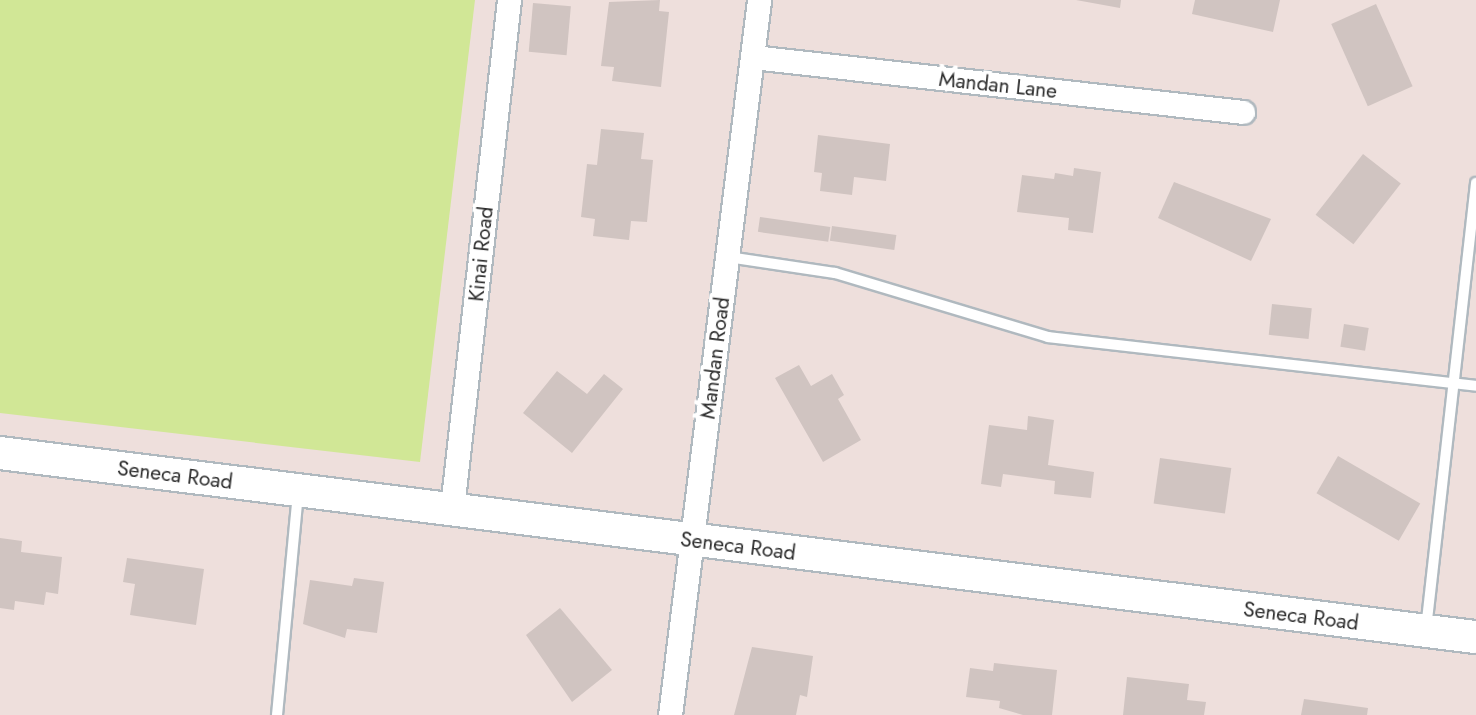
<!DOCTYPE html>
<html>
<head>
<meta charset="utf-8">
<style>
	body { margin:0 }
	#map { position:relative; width:1476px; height:715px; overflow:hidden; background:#eedfdc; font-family:Jost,sans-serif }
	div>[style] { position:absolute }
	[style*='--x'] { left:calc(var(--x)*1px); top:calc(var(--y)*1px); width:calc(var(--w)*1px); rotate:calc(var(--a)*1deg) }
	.green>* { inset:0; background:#d1e796 }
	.building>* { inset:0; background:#d0c4c1; transform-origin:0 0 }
	.roads { filter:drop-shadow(2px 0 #b0b9bf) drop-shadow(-2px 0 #b0b9bf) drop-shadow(0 2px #b0b9bf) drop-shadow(0 -2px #b0b9bf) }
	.lane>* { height:10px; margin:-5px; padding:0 5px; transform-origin:5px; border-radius:5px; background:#fff }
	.street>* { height:23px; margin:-11.5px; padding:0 11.5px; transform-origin:11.5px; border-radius:11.5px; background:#fff }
	.secondary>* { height:32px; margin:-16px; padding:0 16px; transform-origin:16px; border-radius:16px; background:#fff }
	span { translate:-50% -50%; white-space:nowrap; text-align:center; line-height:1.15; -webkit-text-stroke:7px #fff; paint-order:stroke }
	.street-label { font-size:21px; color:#2b2b2b }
</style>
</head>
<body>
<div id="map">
	<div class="green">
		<i style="clip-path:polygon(0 0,475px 0,420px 462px,0 413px)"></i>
	</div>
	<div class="building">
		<i style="clip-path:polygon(660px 0,659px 11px,669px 12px,661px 87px,612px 81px,614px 67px,601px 66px,609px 2px)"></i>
		<i style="clip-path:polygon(1076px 0,1121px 0,1120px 8px)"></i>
		<i style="clip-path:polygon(1195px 0,1280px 0,1273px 32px,1192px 14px)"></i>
		<i style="left:533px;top:3px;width:38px;height:49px;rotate:5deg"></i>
		<i style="left:1376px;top:4px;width:90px;height:49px;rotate:66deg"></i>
		<i style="clip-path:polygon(601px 129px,644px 133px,641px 159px,653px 160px,647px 222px,631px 221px,629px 240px,593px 236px,595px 219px,581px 217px,587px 164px,597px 165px)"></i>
		<i style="clip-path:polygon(818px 135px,890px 144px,886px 181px,854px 177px,852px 195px,820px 191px,822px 173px,814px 172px)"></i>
		<i style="left:1363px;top:154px;width:48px;height:77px;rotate:38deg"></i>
		<i style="clip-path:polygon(1074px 168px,1101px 172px,1093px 233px,1068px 230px,1069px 218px,1017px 212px,1022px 175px,1054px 179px,1055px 173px,1073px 176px)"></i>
		<i style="clip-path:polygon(1174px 182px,1271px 219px,1251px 261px,1158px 218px)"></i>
		<i style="left:760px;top:217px;width:71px;height:15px;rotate:8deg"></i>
		<i style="left:832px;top:226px;width:65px;height:15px;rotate:8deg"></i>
		<i style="left:1272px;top:304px;width:40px;height:31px;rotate:6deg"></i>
		<i style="left:1344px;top:324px;width:25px;height:23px;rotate:9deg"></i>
		<i style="clip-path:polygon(799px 365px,811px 386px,832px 374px,844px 395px,838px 399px,861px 440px,823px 462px,775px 378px)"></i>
		<i style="clip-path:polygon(557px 371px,587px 394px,604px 374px,623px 389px,572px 453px,523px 413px)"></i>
		<i style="clip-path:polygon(1028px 416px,1054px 420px,1048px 465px,1094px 472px,1091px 498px,1054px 494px,1055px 481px,1003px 474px,1001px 487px,981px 484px,989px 425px,1027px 430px)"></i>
		<i style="left:1338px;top:456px;width:95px;height:43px;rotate:30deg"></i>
		<i style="left:1160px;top:458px;width:72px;height:46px;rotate:8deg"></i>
		<i style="clip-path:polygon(0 538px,22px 541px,21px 552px,62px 557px,58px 594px,46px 592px,44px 605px,15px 601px,14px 610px,0 608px)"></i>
		<i style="clip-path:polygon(127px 558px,204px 569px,196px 625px,130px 615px,135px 584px,123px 582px)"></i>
		<i style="clip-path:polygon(354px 578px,384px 582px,377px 633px,347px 629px,345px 638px,303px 624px,310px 580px,352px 586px)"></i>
		<i style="clip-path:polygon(560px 608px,612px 670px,572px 702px,526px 635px)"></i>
		<i style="clip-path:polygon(752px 647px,813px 656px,807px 697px,800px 695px,796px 715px,734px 715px)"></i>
		<i style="clip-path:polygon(994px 663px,1057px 670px,1052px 715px,1023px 715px,999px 708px,1000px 701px,966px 697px,970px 668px,993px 671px)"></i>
		<i style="clip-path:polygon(1127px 677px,1189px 684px,1187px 700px,1206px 702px,1204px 715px,1123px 715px)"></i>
		<i style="clip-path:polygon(1304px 699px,1368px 708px,1367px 715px,1301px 715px)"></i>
	</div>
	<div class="roads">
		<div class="lane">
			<i style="--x:728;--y:257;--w:108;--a:8.5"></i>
			<i style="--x:835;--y:273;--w:222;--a:16.7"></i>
			<i style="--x:1048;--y:337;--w:431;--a:6.5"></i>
			<i style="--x:1426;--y:629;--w:449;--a:-83.6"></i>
			<i style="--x:277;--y:715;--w:224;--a:-84.6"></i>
		</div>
		<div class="street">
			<i style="--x:753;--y:57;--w:493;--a:6.4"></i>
			<i style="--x:452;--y:508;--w:511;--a:-83.6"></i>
			<i style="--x:670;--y:715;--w:721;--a:-82.9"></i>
		</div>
		<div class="secondary">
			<i style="--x:0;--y:453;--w:1487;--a:7.11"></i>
		</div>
	</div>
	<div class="street-label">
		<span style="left:998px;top:85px;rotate:6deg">Mandan Lane</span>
		<span style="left:481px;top:254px;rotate:-84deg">Kinai Road</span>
		<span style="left:715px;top:358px;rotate:-83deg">Mandan Road</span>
		<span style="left:175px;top:475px;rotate:7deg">Seneca Road</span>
		<span style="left:738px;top:546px;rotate:7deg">Seneca Road</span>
		<span style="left:1301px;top:616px;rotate:7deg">Seneca Road</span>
	</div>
</div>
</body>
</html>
